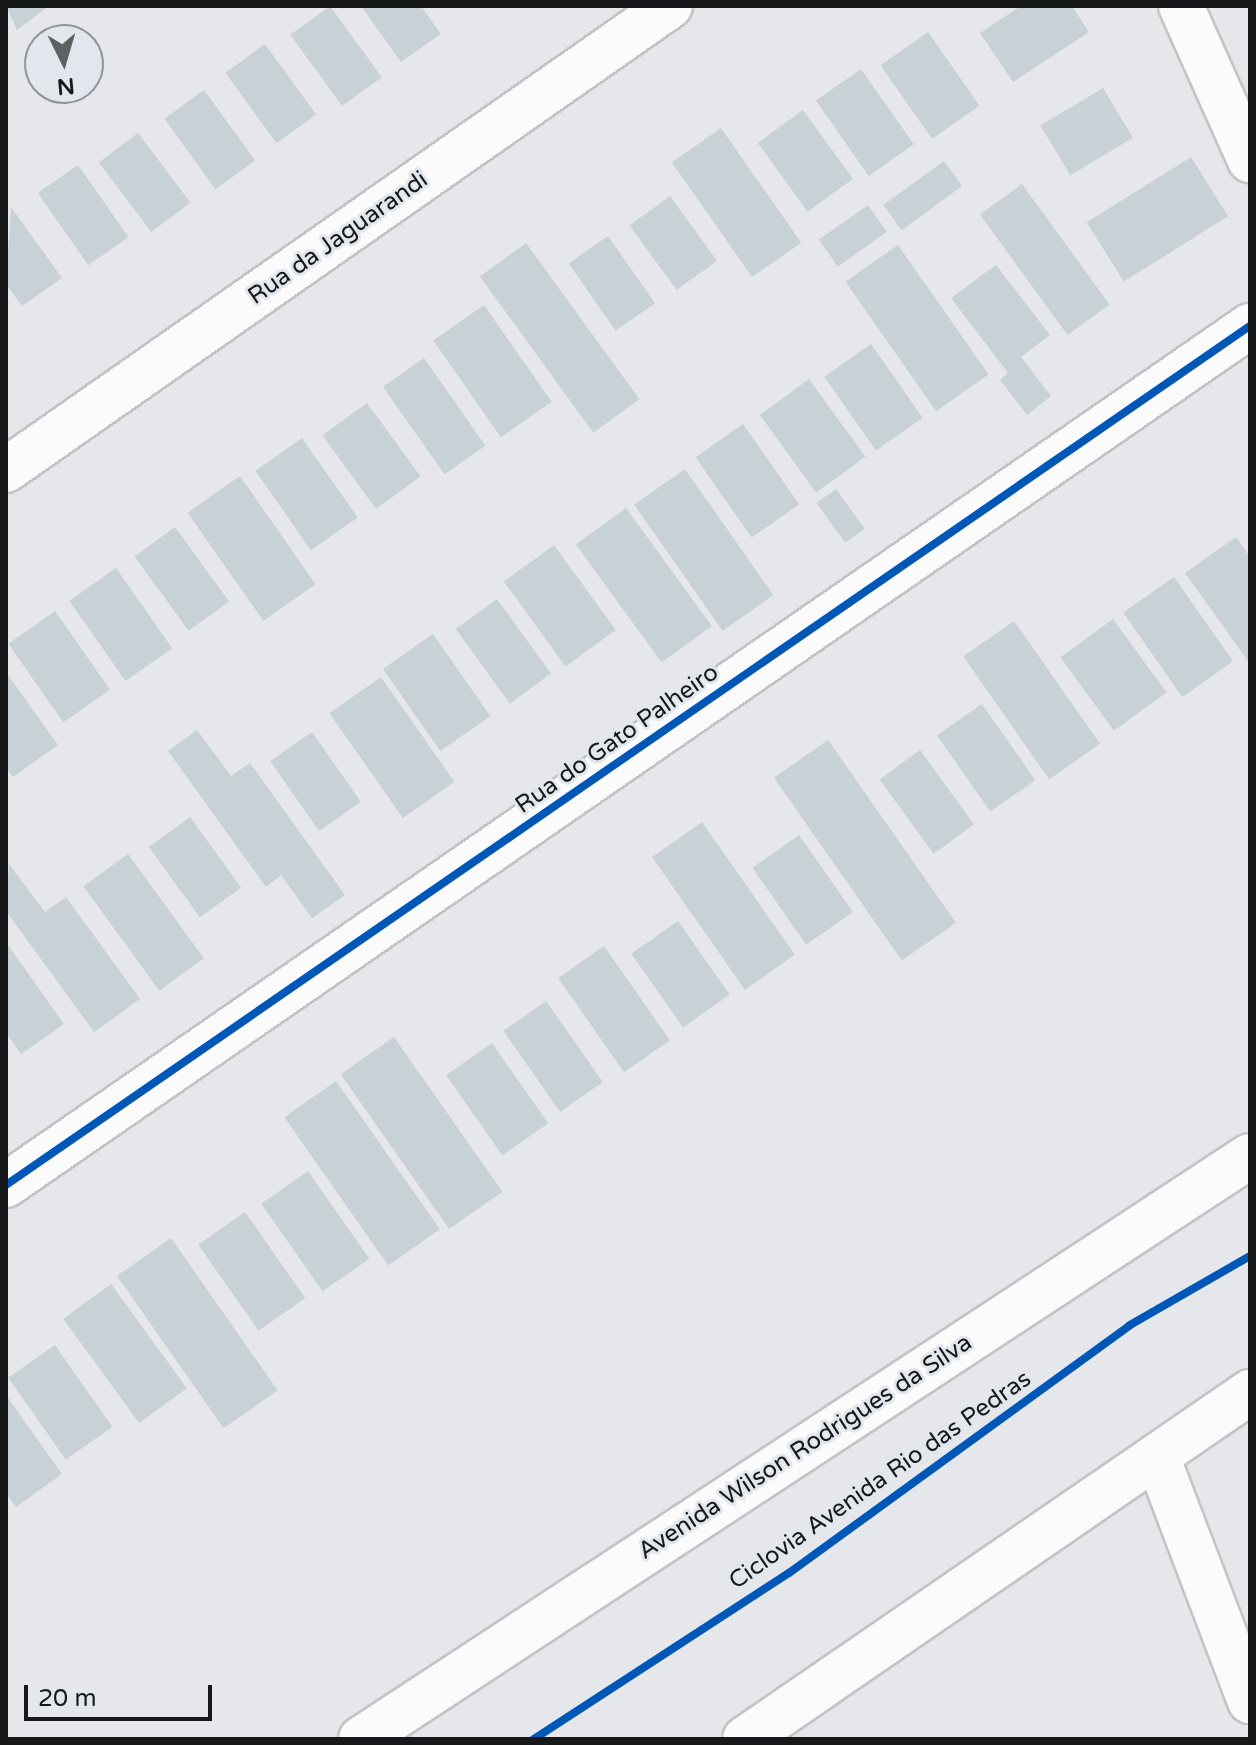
<!DOCTYPE html>
<html>
<head>
<meta charset="utf-8">
<style>
	body { margin:0 }
	#map { position:relative; width:1256px; height:1745px; overflow:hidden; background:#e5e7ea; font-family:"Varela Round",sans-serif }
	div>[style] { position:absolute }
	[style*='--x'] { left:calc(var(--x)*1px); top:calc(var(--y)*1px); width:calc(var(--w)*1px); rotate:calc(var(--a)*1deg) }
	.building>* { inset:0; background:#c8d2d6; transform-origin:0 0 }
	.roads { filter:drop-shadow(2px 0 #c2c4c6) drop-shadow(-2px 0 #c2c4c6) drop-shadow(0 2px #c2c4c6) drop-shadow(0 -2px #c2c4c6) }
	.minor>* { height:44px; margin:-22px; padding:0 22px; transform-origin:22px; border-radius:22px; background:#fbfbfc }
	.cycleway>* { height:8px; margin:-4px; padding:0 4px; transform-origin:4px; border-radius:4px; background:#0057b8 }
	span { translate:-50% -50%; white-space:nowrap; text-align:center; line-height:1.15; -webkit-text-stroke:6px #e2e7ed; paint-order:stroke }
	.street-label { font-size:24px; color:#161819 }
	.frame { position:absolute; inset:0; border:8px solid #161819; pointer-events:none }
	.north { position:absolute; left:24px; top:24px; width:80px; height:80px; box-sizing:border-box; background:#e2e7ed; border:2px solid #909498; border-radius:50%; rotate:175deg; font-size:22px; font-weight:700; line-height:32px; text-align:center; color:#161819 }
	.north::after { content:''; display:block; margin:auto; width:28px; height:36px; background:#5e6062; clip-path:polygon(50% 0,100% 100%,50% 72%,0 100%) }
	.scale { position:absolute; left:24px; top:1685px; width:188px; height:36px; box-sizing:border-box; border:4px solid #161819; border-top:0; padding-left:10px; font-size:24px; line-height:28px; white-space:nowrap; color:#161819; -webkit-text-stroke:6px #e2e7ed; paint-order:stroke }
</style>
</head>
<body>
<div id="map">
	<div class="building">
		<i style="clip-path:polygon(6px 6px,49px 6px,17px 30px)"></i>
		<i style="left:330px;top:6px;width:88px;height:49px;rotate:54deg"></i>
		<i style="clip-path:polygon(361px 6px,421px 6px,441px 34px,401px 62px)"></i>
		<i style="clip-path:polygon(1021px 6px,1072px 6px,1089px 32px,1013px 82px,980px 33px)"></i>
		<i style="left:928px;top:32px;width:90px;height:58px;rotate:55deg"></i>
		<i style="left:265px;top:44px;width:87px;height:49px;rotate:54deg"></i>
		<i style="left:861px;top:69px;width:92px;height:55px;rotate:55deg"></i>
		<i style="left:1103px;top:88px;width:58px;height:73px;rotate:59deg"></i>
		<i style="left:204px;top:90px;width:87px;height:49px;rotate:54deg"></i>
		<i style="left:803px;top:110px;width:85px;height:56px;rotate:54deg"></i>
		<i style="left:721px;top:128px;width:140px;height:60px;rotate:55deg"></i>
		<i style="left:138px;top:133px;width:87px;height:49px;rotate:53deg"></i>
		<i style="left:1191px;top:157px;width:70px;height:123px;rotate:58deg"></i>
		<i style="left:944px;top:161px;width:31px;height:75px;rotate:54deg"></i>
		<i style="left:78px;top:165px;width:88px;height:49px;rotate:55deg"></i>
		<i style="left:1022px;top:184px;width:149px;height:52px;rotate:54deg"></i>
		<i style="left:670px;top:196px;width:80px;height:50px;rotate:54deg"></i>
		<i style="left:868px;top:205px;width:33px;height:60px;rotate:55deg"></i>
		<i style="clip-path:polygon(11px 207px,62px 278px,22px 306px,6px 284px)"></i>
		<i style="left:608px;top:236px;width:82px;height:48px;rotate:55deg"></i>
		<i style="left:526px;top:243px;width:193px;height:57px;rotate:54deg"></i>
		<i style="left:898px;top:245px;width:158px;height:64px;rotate:55deg"></i>
		<i style="clip-path:polygon(996px 265px,1050px 335px,1021px 357px,1051px 396px,1027px 415px,1000px 380px,1008px 373px,951px 298px)"></i>
		<i style="left:484px;top:305px;width:118px;height:62px;rotate:55deg"></i>
		<i style="left:871px;top:344px;width:90px;height:57px;rotate:55deg"></i>
		<i style="left:424px;top:358px;width:107px;height:50px;rotate:55deg"></i>
		<i style="left:809px;top:379px;width:96px;height:61px;rotate:54deg"></i>
		<i style="left:367px;top:403px;width:91px;height:55px;rotate:54deg"></i>
		<i style="left:743px;top:424px;width:98px;height:58px;rotate:55deg"></i>
		<i style="left:302px;top:438px;width:97px;height:57px;rotate:55deg"></i>
		<i style="left:685px;top:469px;width:154px;height:62px;rotate:55deg"></i>
		<i style="left:240px;top:476px;width:132px;height:64px;rotate:55deg"></i>
		<i style="left:836px;top:489px;width:49px;height:24px;rotate:54deg"></i>
		<i style="left:626px;top:508px;width:146px;height:62px;rotate:54deg"></i>
		<i style="left:175px;top:527px;width:92px;height:50px;rotate:54deg"></i>
		<i style="clip-path:polygon(1236px 537px,1250px 557px,1250px 664px,1185px 573px)"></i>
		<i style="left:554px;top:545px;width:105px;height:62px;rotate:54deg"></i>
		<i style="left:116px;top:568px;width:98px;height:57px;rotate:55deg"></i>
		<i style="left:1174px;top:577px;width:103px;height:62px;rotate:55deg"></i>
		<i style="left:497px;top:599px;width:92px;height:51px;rotate:54deg"></i>
		<i style="left:55px;top:611px;width:96px;height:57px;rotate:55deg"></i>
		<i style="left:1113px;top:619px;width:91px;height:65px;rotate:54deg"></i>
		<i style="left:1014px;top:621px;width:150px;height:62px;rotate:55deg"></i>
		<i style="left:433px;top:634px;width:100px;height:61px;rotate:55deg"></i>
		<i style="clip-path:polygon(6px 672px,58px 745px,13px 777px,6px 768px)"></i>
		<i style="left:381px;top:677px;width:128px;height:63px;rotate:55deg"></i>
		<i style="left:982px;top:704px;width:93px;height:55px;rotate:55deg"></i>
		<i style="clip-path:polygon(197px 730px,231px 776px,250px 763px,345px 895px,312px 918px,281px 875px,266px 887px,168px 751px)"></i>
		<i style="left:312px;top:732px;width:85px;height:51px;rotate:55deg"></i>
		<i style="left:828px;top:740px;width:223px;height:66px;rotate:55deg"></i>
		<i style="left:920px;top:750px;width:92px;height:50px;rotate:54deg"></i>
		<i style="left:190px;top:817px;width:87px;height:51px;rotate:54deg"></i>
		<i style="left:702px;top:822px;width:162px;height:61px;rotate:55deg"></i>
		<i style="left:799px;top:835px;width:94px;height:57px;rotate:55deg"></i>
		<i style="left:128px;top:854px;width:129px;height:55px;rotate:54deg"></i>
		<i style="clip-path:polygon(9px 864px,45px 912px,66px 897px,140px 999px,94px 1032px,6px 911px)"></i>
		<i style="left:678px;top:921px;width:90px;height:57px;rotate:55deg"></i>
		<i style="clip-path:polygon(6px 942px,64px 1024px,21px 1054px,6px 1033px)"></i>
		<i style="left:604px;top:946px;width:115px;height:56px;rotate:55deg"></i>
		<i style="left:546px;top:1001px;width:99px;height:52px;rotate:55deg"></i>
		<i style="left:394px;top:1037px;width:189px;height:65px;rotate:55deg"></i>
		<i style="left:492px;top:1043px;width:98px;height:56px;rotate:55deg"></i>
		<i style="left:336px;top:1081px;width:181px;height:63px;rotate:55deg"></i>
		<i style="left:308px;top:1171px;width:107px;height:57px;rotate:55deg"></i>
		<i style="left:245px;top:1212px;width:105px;height:57px;rotate:55deg"></i>
		<i style="left:171px;top:1238px;width:186px;height:66px;rotate:55deg"></i>
		<i style="left:111px;top:1284px;width:129px;height:59px;rotate:54deg"></i>
		<i style="left:55px;top:1345px;width:100px;height:57px;rotate:55deg"></i>
		<i style="clip-path:polygon(6px 1395px,62px 1474px,16px 1507px,6px 1493px)"></i>
	</div>
	<div class="roads">
		<div class="minor">
			<i style="--x:1181;--y:6;--w:169;--a:65.9"></i>
			<i style="--x:6;--y:470;--w:810;--a:-34.95"></i>
			<i style="--x:6;--y:1185;--w:1512;--a:-34.63"></i>
			<i style="--x:1158;--y:1459;--w:259;--a:69.2"></i>
			<i style="--x:361;--y:1739;--w:1063;--a:-33.26"></i>
			<i style="--x:745;--y:1739;--w:613;--a:-34.49"></i>
		</div>
	</div>
	<div class="cycleway">
		<i style="--x:6;--y:1185;--w:1512;--a:-34.63"></i>
		<i style="--x:534;--y:1739;--w:304;--a:-33.1"></i>
		<i style="--x:789;--y:1573;--w:422;--a:-36"></i>
		<i style="--x:1130;--y:1325;--w:138;--a:-29.9"></i>
	</div>
	<div class="street-label">
		<span style="left:338px;top:238px;rotate:-35deg">Rua da Jaguarandi</span>
		<span style="left:617px;top:739px;rotate:-35deg">Rua do Gato Palheiro</span>
		<span style="left:805px;top:1447px;rotate:-33deg">Avenida Wilson Rodrigues da Silva</span>
		<span style="left:880px;top:1480px;rotate:-35deg">Ciclovia Avenida Rio das Pedras</span>
	</div>
	<div class="frame"></div>
	<div class="north">N</div>
	<div class="scale">20 m</div>
</div>
</body>
</html>
